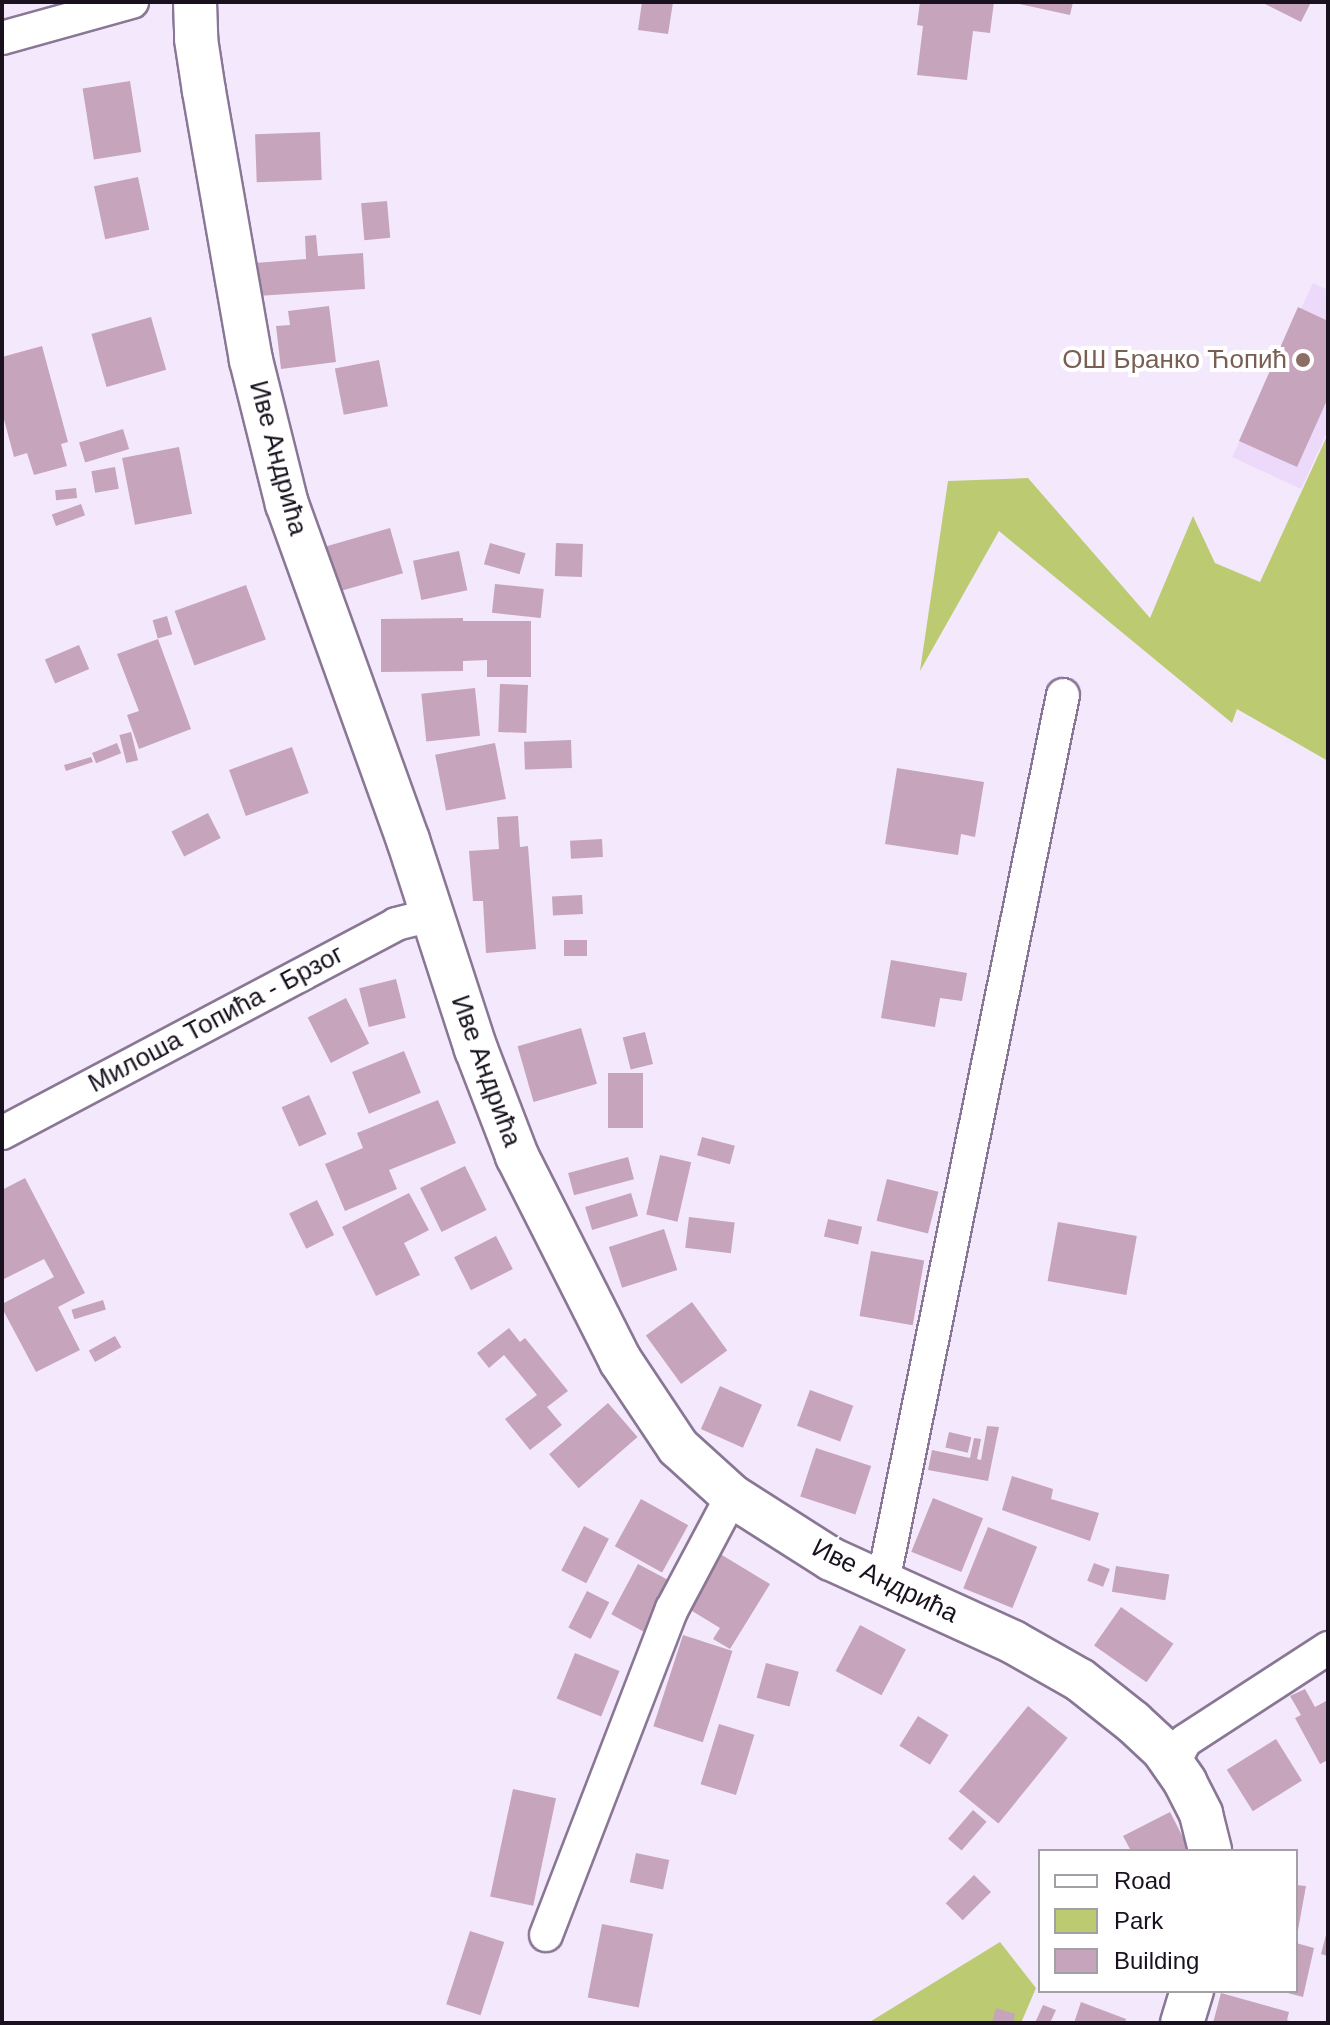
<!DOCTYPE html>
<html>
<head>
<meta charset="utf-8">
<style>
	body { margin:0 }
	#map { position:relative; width:1330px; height:2025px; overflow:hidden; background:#f4e8fd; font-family:Arial,sans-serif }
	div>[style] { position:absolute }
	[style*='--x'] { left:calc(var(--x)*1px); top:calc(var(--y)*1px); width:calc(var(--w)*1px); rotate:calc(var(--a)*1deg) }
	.built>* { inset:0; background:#eddafa }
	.green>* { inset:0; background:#bcca72 }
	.building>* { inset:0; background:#c6a4bb; transform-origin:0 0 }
	.roads { filter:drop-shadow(2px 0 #897795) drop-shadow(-2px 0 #897795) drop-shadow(0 2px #897795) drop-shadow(0 -2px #897795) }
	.minor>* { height:32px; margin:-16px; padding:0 16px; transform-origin:16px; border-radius:16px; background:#fff }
	.tertiary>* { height:42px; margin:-21px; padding:0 21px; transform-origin:21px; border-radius:21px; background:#fff }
	.dots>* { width:22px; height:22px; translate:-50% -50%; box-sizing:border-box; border:4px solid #fff; border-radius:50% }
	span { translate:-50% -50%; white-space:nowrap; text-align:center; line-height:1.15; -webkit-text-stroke:8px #fff; paint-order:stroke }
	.education-label { font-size:26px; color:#785e54 }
	.right { translate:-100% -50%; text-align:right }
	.street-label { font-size:26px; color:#19121e }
	.frame { position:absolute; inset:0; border:4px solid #19121e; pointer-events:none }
	.legend { position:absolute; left:1038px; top:1849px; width:260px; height:144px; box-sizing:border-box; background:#fff; border:2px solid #a3a0a5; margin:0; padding:10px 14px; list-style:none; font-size:24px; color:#19121e }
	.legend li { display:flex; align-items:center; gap:16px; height:40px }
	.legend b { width:40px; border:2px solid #a3a0a5 }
</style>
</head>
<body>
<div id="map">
	<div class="built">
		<i style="clip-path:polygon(1313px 283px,1328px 290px,1328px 430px,1301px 489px,1232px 457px)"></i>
	</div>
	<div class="green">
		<i style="clip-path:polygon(1328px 434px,1328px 761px,1237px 709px,1232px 723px,999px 531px,920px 671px,948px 481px,1028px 478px,1150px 618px,1193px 516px,1215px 563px,1260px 582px)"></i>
		<i style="clip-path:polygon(1000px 1942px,1036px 1988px,1021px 2023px,868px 2023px)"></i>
	</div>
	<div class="building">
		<i style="clip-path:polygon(642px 2px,673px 2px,668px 34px,638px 30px)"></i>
		<i style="clip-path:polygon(920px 2px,994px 2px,990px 33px,973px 31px,967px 80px,917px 75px,923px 26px,917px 25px)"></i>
		<i style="clip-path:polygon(1010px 2px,1073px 2px,1070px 15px)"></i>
		<i style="clip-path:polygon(1261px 2px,1311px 2px,1301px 22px)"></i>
		<i style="left:130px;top:81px;width:72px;height:48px;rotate:81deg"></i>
		<i style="left:320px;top:132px;width:48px;height:65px;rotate:88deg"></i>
		<i style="left:138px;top:177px;width:54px;height:45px;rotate:78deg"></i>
		<i style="left:387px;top:201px;width:37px;height:26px;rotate:85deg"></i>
		<i style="clip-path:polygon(316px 235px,318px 256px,363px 253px,365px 289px,257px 296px,255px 263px,306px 259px,305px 236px)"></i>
		<i style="clip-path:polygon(329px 306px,336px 362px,281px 369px,276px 326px,290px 325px,288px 311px)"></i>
		<i style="clip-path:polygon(1298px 307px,1328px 321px,1328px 398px,1297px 467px,1239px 441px)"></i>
		<i style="left:151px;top:317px;width:55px;height:62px;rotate:74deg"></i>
		<i style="clip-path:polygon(42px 346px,68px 442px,61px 444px,67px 466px,34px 475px,27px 453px,14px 457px,2px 412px,2px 357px)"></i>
		<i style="left:379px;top:360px;width:47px;height:45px;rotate:79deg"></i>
		<i style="left:123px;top:429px;width:21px;height:46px;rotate:73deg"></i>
		<i style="left:179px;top:447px;width:68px;height:58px;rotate:79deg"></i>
		<i style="left:115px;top:467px;width:22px;height:24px;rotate:80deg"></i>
		<i style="left:76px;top:488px;width:10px;height:21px;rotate:84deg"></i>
		<i style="left:81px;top:504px;width:12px;height:31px;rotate:70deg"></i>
		<i style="left:390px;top:528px;width:47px;height:66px;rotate:74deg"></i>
		<i style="left:490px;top:543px;width:37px;height:22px;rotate:16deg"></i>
		<i style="left:556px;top:543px;width:27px;height:33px;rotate:2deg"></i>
		<i style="left:459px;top:551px;width:40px;height:47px;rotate:78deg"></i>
		<i style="left:495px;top:584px;width:49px;height:29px;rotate:6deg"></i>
		<i style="left:246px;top:585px;width:58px;height:76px;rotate:70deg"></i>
		<i style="left:167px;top:616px;width:19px;height:15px;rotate:74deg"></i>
		<i style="clip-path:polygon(463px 618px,463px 621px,531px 621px,531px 677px,487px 677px,487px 660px,463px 661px,463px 671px,381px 672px,381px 619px)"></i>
		<i style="clip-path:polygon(158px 639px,191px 729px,139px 749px,127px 715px,139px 711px,117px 654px)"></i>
		<i style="left:79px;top:645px;width:26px;height:37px;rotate:67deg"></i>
		<i style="left:500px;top:684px;width:28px;height:48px;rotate:2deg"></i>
		<i style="left:475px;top:688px;width:48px;height:54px;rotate:84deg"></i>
		<i style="left:131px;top:732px;width:29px;height:12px;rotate:76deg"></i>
		<i style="left:571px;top:740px;width:28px;height:47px;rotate:88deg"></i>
		<i style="left:117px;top:743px;width:11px;height:27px;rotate:68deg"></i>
		<i style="left:495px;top:743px;width:57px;height:61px;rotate:79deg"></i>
		<i style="left:292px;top:747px;width:49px;height:67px;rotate:70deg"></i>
		<i style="clip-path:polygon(91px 757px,93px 762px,66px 771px,64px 765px)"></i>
		<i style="clip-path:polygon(897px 768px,984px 782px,975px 837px,961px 834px,958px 855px,885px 844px)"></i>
		<i style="left:208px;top:813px;width:28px;height:41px;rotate:63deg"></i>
		<i style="clip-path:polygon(518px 816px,520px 847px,528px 846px,536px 949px,486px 953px,483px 901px,473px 901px,469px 851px,499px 849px,497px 817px)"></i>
		<i style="left:602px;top:839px;width:18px;height:32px;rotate:87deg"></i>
		<i style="left:582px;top:895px;width:19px;height:30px;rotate:87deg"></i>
		<i style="left:587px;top:940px;width:16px;height:23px;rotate:90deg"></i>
		<i style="clip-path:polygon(891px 960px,967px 973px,962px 1001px,940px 998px,935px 1027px,881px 1018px)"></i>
		<i style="left:396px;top:979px;width:40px;height:38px;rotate:76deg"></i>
		<i style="left:346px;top:998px;width:51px;height:43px;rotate:63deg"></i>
		<i style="left:581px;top:1028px;width:58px;height:66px;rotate:74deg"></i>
		<i style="left:645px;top:1032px;width:33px;height:23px;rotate:76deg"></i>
		<i style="left:404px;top:1051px;width:45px;height:56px;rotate:68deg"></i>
		<i style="left:608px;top:1073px;width:35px;height:55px"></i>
		<i style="left:309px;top:1095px;width:43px;height:30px;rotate:66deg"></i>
		<i style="clip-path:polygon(438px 1100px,456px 1143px,389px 1170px,397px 1189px,345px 1211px,325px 1164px,363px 1148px,357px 1133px)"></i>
		<i style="left:702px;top:1137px;width:34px;height:19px;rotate:15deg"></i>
		<i style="left:660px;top:1155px;width:32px;height:61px;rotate:13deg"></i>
		<i style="left:628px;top:1157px;width:23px;height:62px;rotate:75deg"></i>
		<i style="left:465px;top:1166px;width:49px;height:50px;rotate:64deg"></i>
		<i style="clip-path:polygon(25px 1178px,85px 1293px,58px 1307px,80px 1350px,36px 1372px,2px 1308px,2px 1304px,54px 1277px,44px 1259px,2px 1280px,2px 1190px)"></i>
		<i style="left:887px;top:1179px;width:53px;height:43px;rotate:14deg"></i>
		<i style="clip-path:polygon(409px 1193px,429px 1230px,404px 1243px,420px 1275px,376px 1296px,342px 1227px)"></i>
		<i style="left:631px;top:1193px;width:24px;height:48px;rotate:73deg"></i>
		<i style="left:317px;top:1200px;width:39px;height:31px;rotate:64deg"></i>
		<i style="left:689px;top:1217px;width:46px;height:31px;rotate:7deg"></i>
		<i style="left:828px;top:1219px;width:35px;height:18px;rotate:13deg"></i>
		<i style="left:1058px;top:1222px;width:80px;height:60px;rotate:10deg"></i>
		<i style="left:664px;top:1229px;width:43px;height:58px;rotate:72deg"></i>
		<i style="left:496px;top:1236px;width:37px;height:47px;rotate:63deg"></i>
		<i style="left:871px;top:1251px;width:54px;height:66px;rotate:10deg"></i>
		<i style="left:103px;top:1300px;width:10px;height:33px;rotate:73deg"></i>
		<i style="left:692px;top:1302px;width:60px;height:57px;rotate:54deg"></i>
		<i style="clip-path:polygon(509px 1328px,520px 1342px,525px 1338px,568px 1391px,547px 1407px,562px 1425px,530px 1450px,505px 1419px,537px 1395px,504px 1355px,489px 1368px,477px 1353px)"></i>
		<i style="left:115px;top:1336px;width:13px;height:30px;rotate:61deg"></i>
		<i style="left:720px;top:1386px;width:46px;height:47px;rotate:24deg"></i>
		<i style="left:810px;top:1390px;width:46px;height:38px;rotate:20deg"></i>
		<i style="left:608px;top:1403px;width:45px;height:78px;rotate:49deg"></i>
		<i style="clip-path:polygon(987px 1426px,999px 1427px,988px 1481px,928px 1470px,932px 1450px,970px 1458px,974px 1438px,981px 1439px,977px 1459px,981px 1460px)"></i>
		<i style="left:949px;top:1432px;width:23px;height:16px;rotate:13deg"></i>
		<i style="left:816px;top:1448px;width:58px;height:51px;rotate:18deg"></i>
		<i style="clip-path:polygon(1012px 1476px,1053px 1489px,1051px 1499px,1099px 1513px,1090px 1541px,1002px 1510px)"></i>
		<i style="left:933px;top:1498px;width:54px;height:58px;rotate:22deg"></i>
		<i style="left:641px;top:1499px;width:54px;height:54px;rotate:29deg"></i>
		<i style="left:584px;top:1526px;width:28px;height:50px;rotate:27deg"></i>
		<i style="left:988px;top:1527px;width:53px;height:66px;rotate:22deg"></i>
		<i style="clip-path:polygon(717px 1552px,770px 1584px,730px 1649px,713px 1639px,720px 1628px,684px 1606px)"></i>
		<i style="left:1094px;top:1563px;width:17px;height:19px;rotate:21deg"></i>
		<i style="left:638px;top:1564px;width:38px;height:57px;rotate:28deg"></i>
		<i style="left:1116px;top:1566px;width:54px;height:26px;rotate:9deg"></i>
		<i style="left:587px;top:1591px;width:25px;height:41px;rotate:27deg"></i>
		<i style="left:1121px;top:1607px;width:64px;height:47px;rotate:35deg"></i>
		<i style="left:860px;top:1625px;width:52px;height:52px;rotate:28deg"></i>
		<i style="left:683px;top:1635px;width:52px;height:96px;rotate:18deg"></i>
		<i style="left:575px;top:1653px;width:48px;height:49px;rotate:22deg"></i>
		<i style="left:766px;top:1663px;width:34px;height:36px;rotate:15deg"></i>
		<i style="clip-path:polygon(1305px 1689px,1315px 1707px,1328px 1700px,1328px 1760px,1320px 1764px,1295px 1718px,1301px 1715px,1290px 1696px)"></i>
		<i style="left:1028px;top:1706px;width:51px;height:110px;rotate:39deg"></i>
		<i style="left:918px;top:1716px;width:36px;height:35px;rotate:32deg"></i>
		<i style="left:719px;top:1724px;width:37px;height:63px;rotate:17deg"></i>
		<i style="left:1276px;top:1739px;width:49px;height:58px;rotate:58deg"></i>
		<i style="left:513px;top:1789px;width:44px;height:110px;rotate:12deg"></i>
		<i style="left:973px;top:1810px;width:18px;height:38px;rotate:41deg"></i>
		<i style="clip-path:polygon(1170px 1812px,1190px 1851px,1131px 1851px,1123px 1836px)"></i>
		<i style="left:636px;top:1853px;width:34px;height:30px;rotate:12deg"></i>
		<i style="left:974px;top:1875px;width:24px;height:40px;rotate:45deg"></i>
		<i style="clip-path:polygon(1296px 1885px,1306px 1886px,1298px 1930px,1296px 1929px)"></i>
		<i style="left:602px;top:1924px;width:52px;height:75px;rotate:11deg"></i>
		<i style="left:470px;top:1931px;width:36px;height:77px;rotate:18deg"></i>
		<i style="clip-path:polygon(1327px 1931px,1328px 1932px,1328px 1956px,1321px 1954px)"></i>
		<i style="clip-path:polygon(1296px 1943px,1314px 1948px,1303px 1997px,1284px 1992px,1296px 1991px)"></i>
		<i style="clip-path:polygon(1221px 1993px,1289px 2012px,1287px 2020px,1294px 2023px,1213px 2023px)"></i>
		<i style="clip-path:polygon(1081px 2002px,1126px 2019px,1125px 2023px,1074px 2023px)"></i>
		<i style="clip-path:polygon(1043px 2005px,1056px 2010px,1050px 2023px,1035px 2023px)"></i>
		<i style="clip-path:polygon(996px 2008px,1015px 2014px,1013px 2023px,992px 2023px)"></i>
	</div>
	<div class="roads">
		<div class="minor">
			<i style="--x:2;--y:38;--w:135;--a:-15.5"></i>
			<i style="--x:2;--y:1133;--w:446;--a:-27.9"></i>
			<i style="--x:396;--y:924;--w:38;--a:-14"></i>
			<i style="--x:883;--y:1582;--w:905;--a:-78.53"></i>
			<i style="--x:1173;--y:1764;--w:26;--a:-62"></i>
			<i style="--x:1185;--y:1741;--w:171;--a:-33"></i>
			<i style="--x:546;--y:1935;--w:350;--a:-68.9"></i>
			<i style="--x:672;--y:1609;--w:128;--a:-62"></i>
		</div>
		<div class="tertiary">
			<i style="--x:195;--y:2;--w:37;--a:88"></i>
			<i style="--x:196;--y:39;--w:53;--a:81.3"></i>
			<i style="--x:204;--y:91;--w:273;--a:80.1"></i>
			<i style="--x:251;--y:360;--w:148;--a:76"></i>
			<i style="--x:287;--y:504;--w:357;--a:70.2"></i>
			<i style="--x:408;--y:840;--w:220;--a:72"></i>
			<i style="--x:476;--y:1049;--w:115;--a:69"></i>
			<i style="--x:517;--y:1156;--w:229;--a:63.2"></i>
			<i style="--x:620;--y:1360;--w:105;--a:56.3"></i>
			<i style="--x:678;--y:1447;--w:73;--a:42.2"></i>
			<i style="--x:732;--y:1496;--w:117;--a:32.5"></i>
			<i style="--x:831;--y:1559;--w:200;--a:24.5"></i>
			<i style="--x:1013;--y:1642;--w:77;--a:29.6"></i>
			<i style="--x:1080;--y:1680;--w:68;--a:38.4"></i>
			<i style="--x:1133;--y:1722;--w:41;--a:43"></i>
			<i style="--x:1163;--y:1750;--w:39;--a:55"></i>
			<i style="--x:1185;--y:1782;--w:36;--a:63"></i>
			<i style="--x:1201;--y:1814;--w:38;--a:76"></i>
			<i style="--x:1182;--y:2023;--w:34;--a:-73"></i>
		</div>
	</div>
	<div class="dots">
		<i style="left:1303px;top:360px;background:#8d6e63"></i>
	</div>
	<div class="education-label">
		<span class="right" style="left:1287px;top:360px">ОШ Бранко Ћопић</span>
	</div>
	<div class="street-label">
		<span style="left:278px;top:458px;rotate:75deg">Иве Андрића</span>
		<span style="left:216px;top:1019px;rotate:-28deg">Милоша Топића - Брзог</span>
		<span style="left:486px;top:1071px;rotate:70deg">Иве Андрића</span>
		<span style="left:885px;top:1581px;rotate:26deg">Иве Андрића</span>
	</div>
	<div class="frame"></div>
	<ul class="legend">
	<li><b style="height:10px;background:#fff"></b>Road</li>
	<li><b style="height:22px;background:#bcca72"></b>Park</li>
	<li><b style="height:22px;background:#c6a4bb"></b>Building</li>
	</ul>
</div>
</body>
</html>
